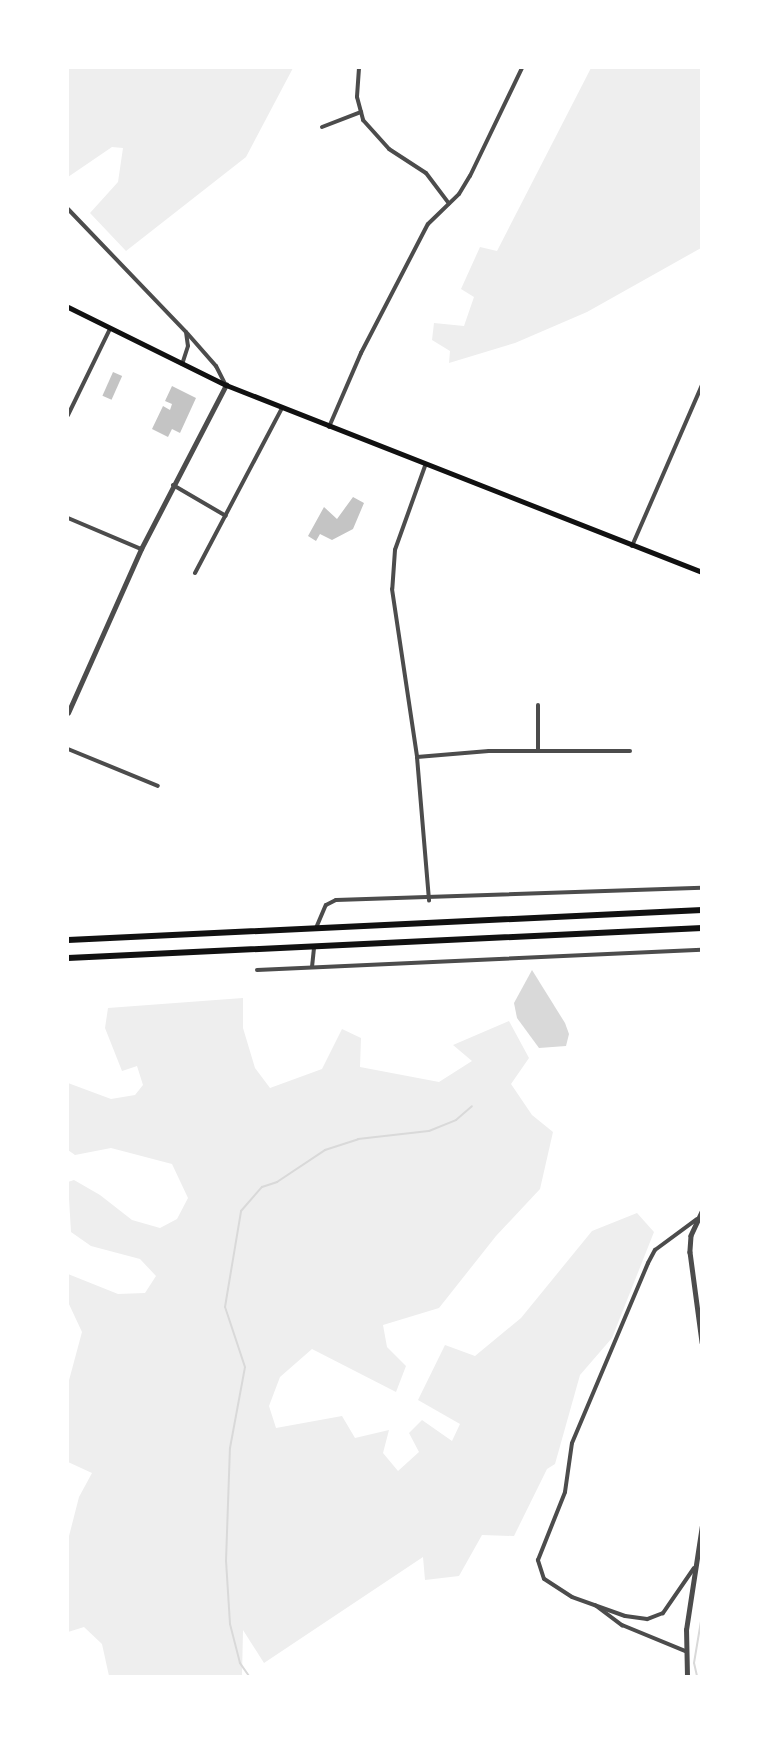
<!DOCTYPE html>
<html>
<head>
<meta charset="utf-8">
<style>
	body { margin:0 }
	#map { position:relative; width:769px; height:1744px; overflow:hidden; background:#fff; font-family:Raleway,sans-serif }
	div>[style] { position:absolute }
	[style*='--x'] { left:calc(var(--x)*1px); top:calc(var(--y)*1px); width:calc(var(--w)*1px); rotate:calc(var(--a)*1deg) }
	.green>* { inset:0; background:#eee }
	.water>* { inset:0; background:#d9d9d9 }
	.stream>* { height:2px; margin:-1px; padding:0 1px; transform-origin:1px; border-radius:1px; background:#d9d9d9 }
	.building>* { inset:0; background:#c4c4c4; transform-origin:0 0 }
	.minor>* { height:4px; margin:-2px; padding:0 2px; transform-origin:2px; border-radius:2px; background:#4c4c4c }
	.tertiary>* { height:4.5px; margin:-2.25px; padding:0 2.25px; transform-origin:2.25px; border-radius:2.25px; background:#4c4c4c }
	.secondary>* { height:5px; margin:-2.5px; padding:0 2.5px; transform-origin:2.5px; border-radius:2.5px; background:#111 }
	.trunk>* { height:6px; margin:-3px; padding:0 3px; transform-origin:3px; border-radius:3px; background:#111 }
	span { translate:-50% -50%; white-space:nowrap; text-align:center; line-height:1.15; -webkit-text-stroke:6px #fff; paint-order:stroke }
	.frame { position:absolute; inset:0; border:69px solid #fff; pointer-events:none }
</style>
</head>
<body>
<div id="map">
	<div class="green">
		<i style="clip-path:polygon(68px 68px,293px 68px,246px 157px,126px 251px,90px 213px,118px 182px,123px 148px,112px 147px,68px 177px)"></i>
		<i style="clip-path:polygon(591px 68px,701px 68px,701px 248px,587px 312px,515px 343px,449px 363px,450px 351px,432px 340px,434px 323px,464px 326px,474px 297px,461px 289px,480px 247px,497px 251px)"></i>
		<i style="clip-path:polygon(243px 998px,243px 1028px,255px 1068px,270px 1088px,322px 1069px,342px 1029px,361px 1038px,360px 1067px,439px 1082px,472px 1061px,453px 1045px,509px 1021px,529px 1058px,511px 1084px,532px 1115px,553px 1132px,540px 1189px,496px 1236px,439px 1308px,383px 1325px,387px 1347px,406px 1366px,396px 1392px,312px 1349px,280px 1377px,269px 1406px,276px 1428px,342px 1416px,355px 1438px,389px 1430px,383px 1453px,398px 1471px,419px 1452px,409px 1433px,422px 1420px,452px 1441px,460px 1424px,418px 1400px,445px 1345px,475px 1356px,521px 1318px,592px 1231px,637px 1213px,654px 1232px,612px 1338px,580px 1375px,555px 1464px,547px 1469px,514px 1536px,482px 1535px,459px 1576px,425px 1580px,423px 1557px,264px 1663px,243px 1630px,242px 1676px,109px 1676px,102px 1644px,84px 1627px,68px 1632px,68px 1540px,79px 1497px,92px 1473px,68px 1462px,68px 1384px,82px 1332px,68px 1302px,68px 1274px,118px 1294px,145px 1293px,156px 1276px,140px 1259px,91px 1246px,71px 1232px,68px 1182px,74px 1180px,100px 1195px,132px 1220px,160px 1228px,177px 1219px,188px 1198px,172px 1164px,111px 1148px,75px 1155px,68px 1150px,68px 1083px,111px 1099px,135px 1095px,143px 1085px,137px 1066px,122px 1071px,105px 1028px,108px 1008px)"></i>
	</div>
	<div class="water">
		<i style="clip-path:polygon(532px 970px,565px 1023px,569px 1034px,566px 1046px,539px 1048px,517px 1018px,514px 1003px)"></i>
	</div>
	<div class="stream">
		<i style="--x:249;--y:1676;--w:16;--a:-125"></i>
		<i style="--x:240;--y:1663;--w:40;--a:-104.4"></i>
		<i style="--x:230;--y:1624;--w:63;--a:-93.6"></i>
		<i style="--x:226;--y:1561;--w:113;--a:-88"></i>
		<i style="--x:230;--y:1448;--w:82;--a:-79.5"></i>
		<i style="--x:245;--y:1367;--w:63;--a:-108.4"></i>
		<i style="--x:225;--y:1307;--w:97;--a:-80.5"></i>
		<i style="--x:241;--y:1211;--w:32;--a:-49"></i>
		<i style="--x:262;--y:1187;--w:16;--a:-18"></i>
		<i style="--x:277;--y:1182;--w:58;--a:-33.7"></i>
		<i style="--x:325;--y:1150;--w:35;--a:-18"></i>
		<i style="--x:358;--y:1139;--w:71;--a:-6.4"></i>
		<i style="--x:429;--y:1131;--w:29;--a:-22"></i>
		<i style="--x:456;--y:1120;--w:21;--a:-41"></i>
		<i style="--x:697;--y:1676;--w:13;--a:-103"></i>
		<i style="--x:694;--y:1663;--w:49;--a:-80.5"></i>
	</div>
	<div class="building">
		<i style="left:113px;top:372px;width:10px;height:26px;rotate:24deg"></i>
		<i style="clip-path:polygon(172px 386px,196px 398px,180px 433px,172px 429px,168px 437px,152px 429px,163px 406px,170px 410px,172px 404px,165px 401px)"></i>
		<i style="clip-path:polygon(353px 497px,364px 503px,353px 529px,332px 540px,320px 534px,316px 541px,308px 536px,324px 507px,337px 519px)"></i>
	</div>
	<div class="minor">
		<i style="--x:359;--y:68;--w:29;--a:94"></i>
		<i style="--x:357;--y:97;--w:24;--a:75"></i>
		<i style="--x:363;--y:120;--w:39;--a:48"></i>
		<i style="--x:389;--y:149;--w:44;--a:33"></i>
		<i style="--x:426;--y:173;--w:38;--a:53"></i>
		<i style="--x:322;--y:127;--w:42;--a:-21"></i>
		<i style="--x:68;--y:209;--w:170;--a:46.2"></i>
		<i style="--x:186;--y:332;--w:14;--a:82"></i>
		<i style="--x:188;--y:346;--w:19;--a:108"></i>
		<i style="--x:187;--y:333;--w:44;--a:48.7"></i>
		<i style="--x:216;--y:366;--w:20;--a:63"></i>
		<i style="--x:68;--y:415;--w:96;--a:-64"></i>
		<i style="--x:329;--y:427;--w:81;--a:-66.6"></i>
		<i style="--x:361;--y:353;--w:145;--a:-62.6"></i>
		<i style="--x:428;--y:224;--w:43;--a:-44.1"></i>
		<i style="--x:459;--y:194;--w:21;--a:-59"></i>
		<i style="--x:470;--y:176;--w:120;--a:-64.3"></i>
		<i style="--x:425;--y:466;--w:89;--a:109.7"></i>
		<i style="--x:395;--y:550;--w:39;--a:94"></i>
		<i style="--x:392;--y:589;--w:170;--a:81.5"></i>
		<i style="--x:417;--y:757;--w:144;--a:85.2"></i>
		<i style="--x:173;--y:485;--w:61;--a:30.3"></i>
		<i style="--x:68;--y:518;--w:79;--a:23"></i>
		<i style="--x:632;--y:546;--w:176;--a:-66.5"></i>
		<i style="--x:195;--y:573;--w:187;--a:-62.2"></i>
		<i style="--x:538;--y:705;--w:46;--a:90"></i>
		<i style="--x:68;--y:749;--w:97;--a:22.3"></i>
		<i style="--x:417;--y:757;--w:72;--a:-4.8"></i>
		<i style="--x:489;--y:751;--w:141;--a:0"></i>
		<i style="--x:316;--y:928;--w:25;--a:-67"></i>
		<i style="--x:326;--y:905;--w:11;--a:-27"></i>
		<i style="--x:336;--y:900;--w:366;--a:-1.9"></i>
		<i style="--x:312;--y:967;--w:20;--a:-84"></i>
		<i style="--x:257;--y:970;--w:445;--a:-2.6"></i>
		<i style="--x:694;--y:1568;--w:55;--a:124.6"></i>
		<i style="--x:663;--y:1613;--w:17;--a:159"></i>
		<i style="--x:647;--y:1619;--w:22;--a:-172"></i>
		<i style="--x:625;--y:1616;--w:56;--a:-160.3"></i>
		<i style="--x:572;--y:1597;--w:33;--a:-147"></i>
		<i style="--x:544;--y:1579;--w:20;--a:-108"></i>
		<i style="--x:538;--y:1560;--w:73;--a:-68.3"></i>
		<i style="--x:565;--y:1492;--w:49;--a:-81.9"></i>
		<i style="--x:572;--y:1443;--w:195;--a:-67.1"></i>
		<i style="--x:648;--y:1263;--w:15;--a:-62"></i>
		<i style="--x:655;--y:1250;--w:52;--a:-36.4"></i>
		<i style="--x:595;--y:1605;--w:34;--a:37"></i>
		<i style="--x:622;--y:1625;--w:68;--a:22.4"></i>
	</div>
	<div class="tertiary">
		<i style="--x:68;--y:713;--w:180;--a:-66"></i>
		<i style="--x:141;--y:549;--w:185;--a:-62.6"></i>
		<i style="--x:702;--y:1212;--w:26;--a:115"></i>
		<i style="--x:691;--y:1236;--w:16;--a:94"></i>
		<i style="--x:690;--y:1252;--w:91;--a:82.4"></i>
		<i style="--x:687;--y:1676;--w:46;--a:-91.2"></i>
		<i style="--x:686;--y:1630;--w:105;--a:-81.3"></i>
	</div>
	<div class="secondary">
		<i style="--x:68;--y:307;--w:176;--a:26.3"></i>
		<i style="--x:226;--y:385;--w:511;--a:21.45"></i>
	</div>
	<div class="trunk">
		<i style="--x:68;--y:940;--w:635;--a:-2.71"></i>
		<i style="--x:68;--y:958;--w:635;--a:-2.71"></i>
	</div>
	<div class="frame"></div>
</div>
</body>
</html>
